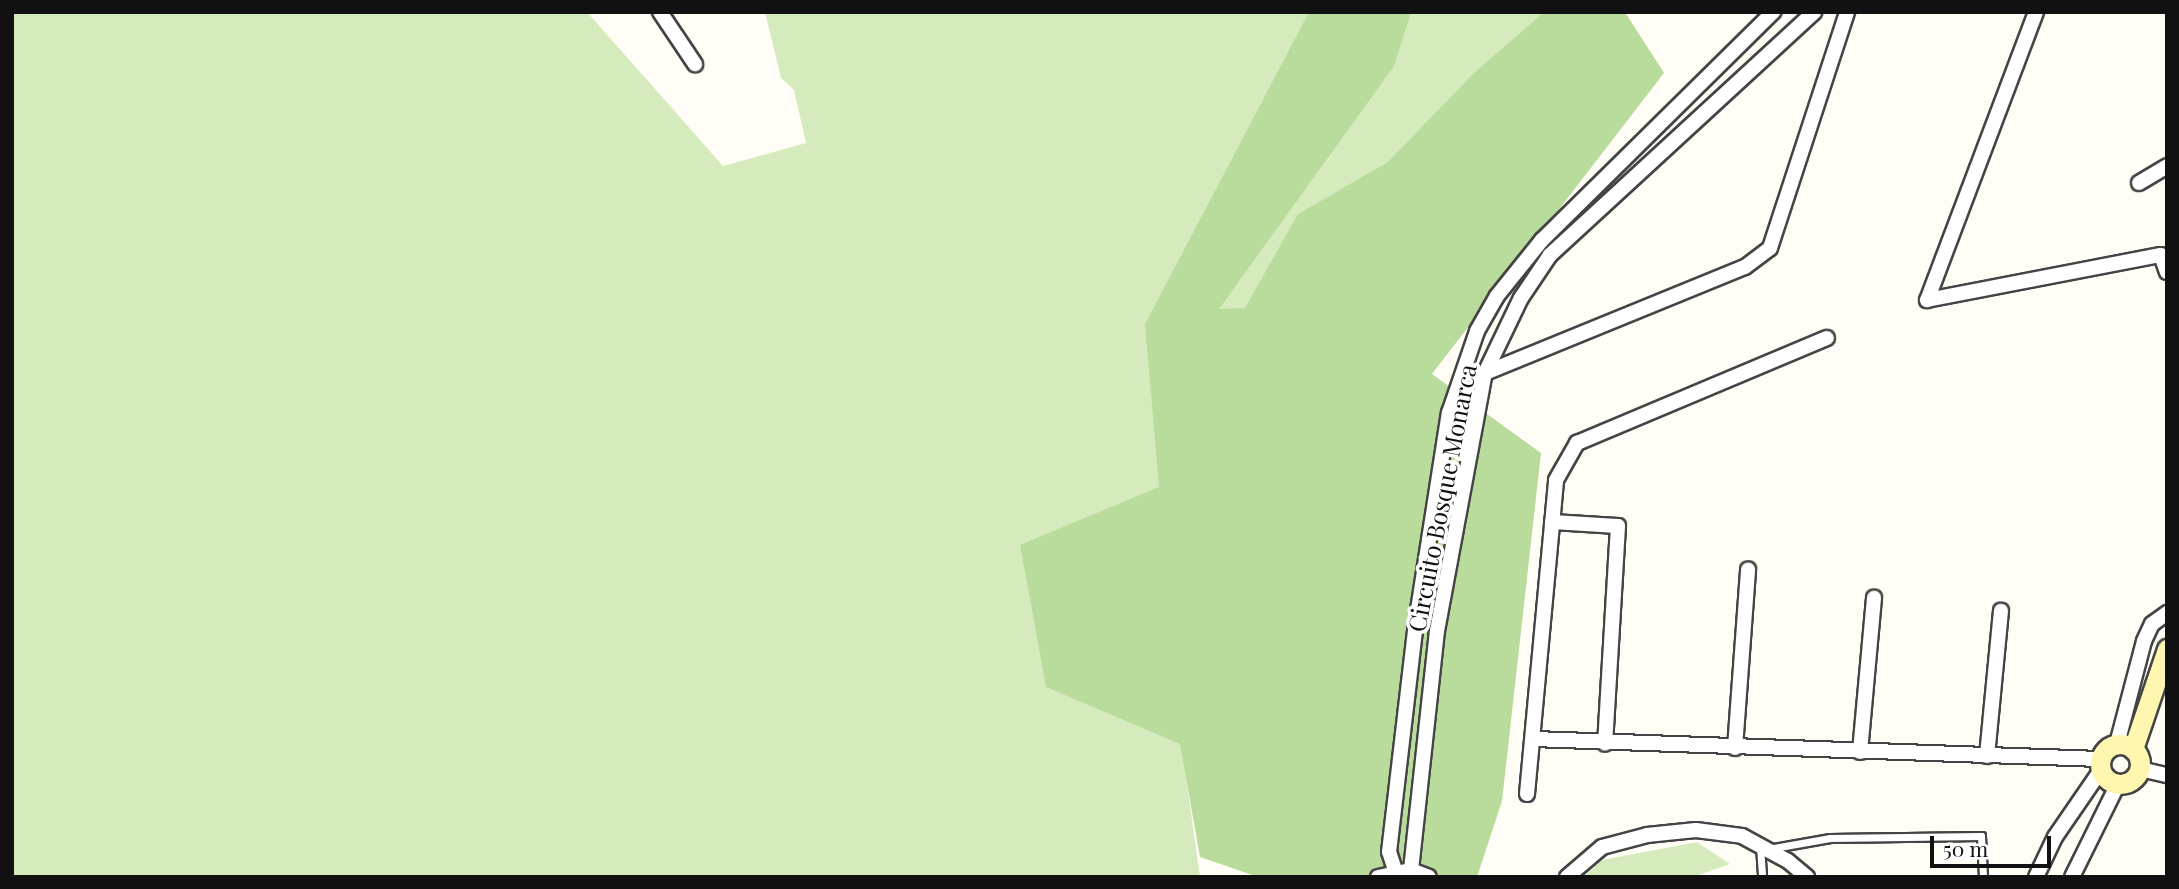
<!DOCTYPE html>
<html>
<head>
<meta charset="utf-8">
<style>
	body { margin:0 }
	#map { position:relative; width:2179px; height:889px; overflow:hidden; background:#fffdf5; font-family:"Playfair Display",serif }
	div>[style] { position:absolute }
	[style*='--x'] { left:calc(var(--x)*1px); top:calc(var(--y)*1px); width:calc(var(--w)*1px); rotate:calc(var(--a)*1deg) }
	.green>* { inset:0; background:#d5ebbd }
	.forest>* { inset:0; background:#b9dc9c }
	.roads { filter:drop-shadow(2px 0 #444) drop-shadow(-2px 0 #444) drop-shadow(0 2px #444) drop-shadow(0 -2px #444) }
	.lane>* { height:7px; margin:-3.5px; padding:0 3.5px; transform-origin:3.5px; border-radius:3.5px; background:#fff }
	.street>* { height:14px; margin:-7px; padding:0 7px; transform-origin:7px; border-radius:7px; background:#fff }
	.secondary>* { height:19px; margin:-9.5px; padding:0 9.5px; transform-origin:9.5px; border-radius:9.5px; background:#fff6b0 }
	.secondary>.ring { margin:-9.5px; padding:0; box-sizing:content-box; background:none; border:19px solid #fff6b0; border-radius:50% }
	span { translate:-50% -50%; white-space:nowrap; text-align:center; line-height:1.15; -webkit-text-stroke:7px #fff; paint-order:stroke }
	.street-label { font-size:24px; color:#111 }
	.frame { position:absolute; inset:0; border:14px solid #111; pointer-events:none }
	.scale { position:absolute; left:1930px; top:836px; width:121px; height:32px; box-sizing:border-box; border:4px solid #111; border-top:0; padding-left:9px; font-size:21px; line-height:24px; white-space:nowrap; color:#111; -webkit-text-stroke:5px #fff; paint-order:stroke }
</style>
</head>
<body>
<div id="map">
	<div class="green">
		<i style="clip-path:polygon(12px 12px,587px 12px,723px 166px,806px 143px,794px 90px,781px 78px,765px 12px,1609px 12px,1149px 514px,1200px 877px,12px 877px)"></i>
		<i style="clip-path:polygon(1697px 842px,1730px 864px,1693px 877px,1584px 877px,1602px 860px)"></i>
	</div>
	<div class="forest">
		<i style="clip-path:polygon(1309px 12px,1411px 12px,1394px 66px,1219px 309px,1245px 308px,1298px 214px,1388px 162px,1473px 74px,1544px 12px,1625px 12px,1664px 73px,1432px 374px,1541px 453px,1502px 801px,1477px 877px,1258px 877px,1200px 857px,1180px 744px,1046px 687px,1020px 545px,1159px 487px,1145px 324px)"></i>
	</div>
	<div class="roads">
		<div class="lane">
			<i style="--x:1760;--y:846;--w:31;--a:86"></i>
			<i style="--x:1768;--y:849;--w:63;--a:-10.1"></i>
			<i style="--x:1830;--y:838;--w:151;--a:-0.8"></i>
			<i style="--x:1981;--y:836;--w:41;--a:87.2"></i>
		</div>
		<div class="street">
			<i style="--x:660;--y:12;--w:63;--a:56.1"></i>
			<i style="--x:2036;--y:12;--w:308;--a:110.7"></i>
			<i style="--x:1927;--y:300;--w:238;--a:-10.9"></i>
			<i style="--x:2161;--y:255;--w:18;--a:71"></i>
			<i style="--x:2139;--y:183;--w:33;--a:-31"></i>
			<i style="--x:1485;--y:373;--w:281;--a:-22.2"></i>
			<i style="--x:1745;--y:267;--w:31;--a:-37"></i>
			<i style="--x:1770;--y:248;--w:248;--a:-71.9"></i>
			<i style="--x:1552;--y:522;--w:66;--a:3.5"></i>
			<i style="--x:1618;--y:526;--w:218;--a:93.4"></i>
			<i style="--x:1533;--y:739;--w:568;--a:2.02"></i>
			<i style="--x:2117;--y:744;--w:106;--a:-75.3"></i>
			<i style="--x:2144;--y:641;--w:19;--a:-65"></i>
			<i style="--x:2152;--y:624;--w:19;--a:-36"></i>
			<i style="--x:1735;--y:748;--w:179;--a:-85.8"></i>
			<i style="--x:1860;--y:752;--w:155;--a:-84.8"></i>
			<i style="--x:1987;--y:756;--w:146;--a:-84.5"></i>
			<i style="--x:2140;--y:769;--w:28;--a:13"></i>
			<i style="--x:1527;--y:794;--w:315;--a:-84.7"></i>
			<i style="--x:1556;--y:480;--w:43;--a:-60.4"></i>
			<i style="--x:1577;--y:443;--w:271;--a:-22.8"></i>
			<i style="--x:1395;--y:870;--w:19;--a:-108"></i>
			<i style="--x:1389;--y:852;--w:225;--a:-83.3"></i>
			<i style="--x:1415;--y:629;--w:219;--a:-81.1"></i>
			<i style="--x:1449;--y:413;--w:87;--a:-71.1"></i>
			<i style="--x:1477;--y:331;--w:40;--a:-60.3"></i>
			<i style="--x:1497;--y:296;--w:72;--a:-51.2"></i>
			<i style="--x:1542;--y:240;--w:325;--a:-44.6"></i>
			<i style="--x:1411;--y:870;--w:240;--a:-83.8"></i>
			<i style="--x:1437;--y:631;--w:262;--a:-79.5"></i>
			<i style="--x:1485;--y:373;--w:83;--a:-64.4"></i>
			<i style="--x:1521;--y:298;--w:52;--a:-56"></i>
			<i style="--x:1550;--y:255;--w:359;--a:-42.6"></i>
			<i style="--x:1378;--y:877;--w:34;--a:-12"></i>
			<i style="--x:1411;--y:870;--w:19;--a:21"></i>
			<i style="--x:1567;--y:877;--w:46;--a:-40.6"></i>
			<i style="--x:1602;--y:847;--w:47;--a:-14.9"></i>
			<i style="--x:1647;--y:835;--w:49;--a:-5.8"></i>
			<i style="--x:1696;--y:830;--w:46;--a:7.4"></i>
			<i style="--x:1742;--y:836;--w:52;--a:28.5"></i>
			<i style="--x:1788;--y:861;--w:25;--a:40"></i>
			<i style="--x:2036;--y:877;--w:44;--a:-64.6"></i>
			<i style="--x:2055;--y:837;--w:81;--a:-55.5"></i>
			<i style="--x:2072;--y:877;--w:104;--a:-63.7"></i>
		</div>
		<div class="secondary">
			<i class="ring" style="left:2100px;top:744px;width:21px;height:21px"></i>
			<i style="--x:2133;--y:749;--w:106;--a:-71.2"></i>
		</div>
	</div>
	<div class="street-label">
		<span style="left:1442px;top:498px;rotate:-79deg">Circuito Bosque Monarca</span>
	</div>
	<div class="frame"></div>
	<div class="scale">50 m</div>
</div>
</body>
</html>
